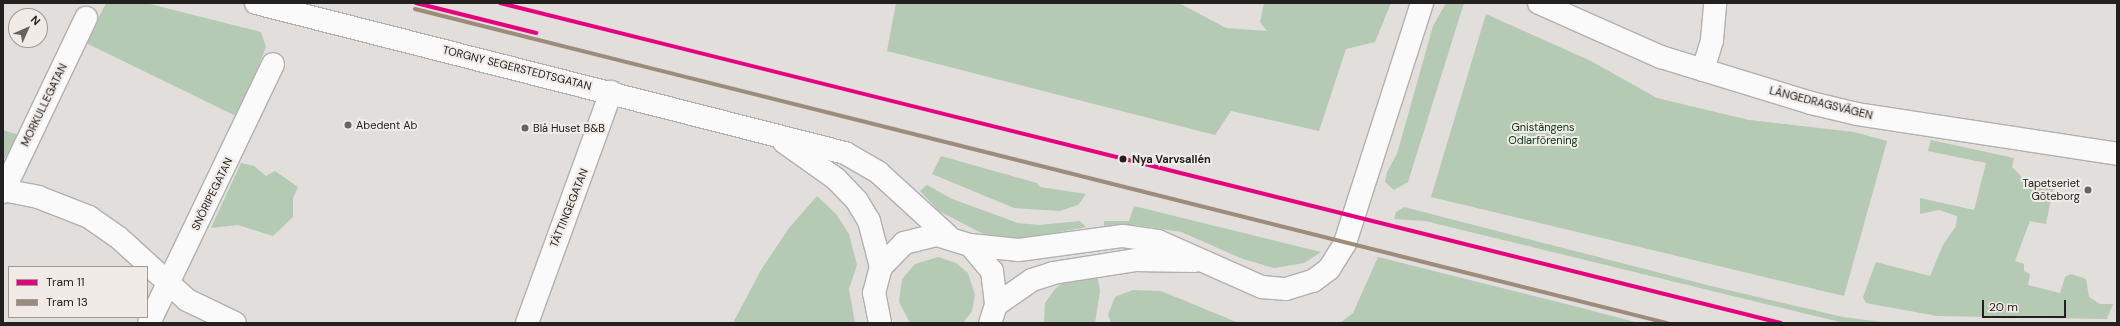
<!DOCTYPE html>
<html>
<head>
<meta charset="utf-8">
<style>
	body { margin:0 }
	#map { position:relative; width:2120px; height:326px; overflow:hidden; background:#e1dedc; font-family:"DM Sans",sans-serif }
	div>[style] { position:absolute }
	[style*='--x'] { left:calc(var(--x)*1px); top:calc(var(--y)*1px); width:calc(var(--w)*1px); rotate:calc(var(--a)*1deg) }
	.green>* { inset:0; background:#b4cab3 }
	.roads { filter:drop-shadow(1px 0 #b2b0af) drop-shadow(-1px 0 #b2b0af) drop-shadow(0 1px #b2b0af) drop-shadow(0 -1px #b2b0af) }
	.street>* { height:22px; margin:-11px; padding:0 11px; transform-origin:11px; border-radius:11px; background:#fafafa }
	.secondary>* { height:22px; margin:-11px; padding:0 11px; transform-origin:11px; border-radius:11px; background:#fafafa }
	.tram-1>* { height:4px; margin:-2px; padding:0 2px; transform-origin:2px; border-radius:2px; background:#e5007d }
	.tram-2>* { height:4px; margin:-2px; padding:0 2px; transform-origin:2px; border-radius:2px; background:#9b8d79 }
	.dots>* { width:11px; height:11px; translate:-50% -50%; box-sizing:border-box; border:2px solid #f0ebe7; border-radius:50% }
	span { translate:-50% -50%; white-space:nowrap; text-align:center; line-height:1.15; -webkit-text-stroke:4px #f0ebe7; paint-order:stroke }
	.street-label { font-size:11px; color:#232120 }
	.poi-label { font-size:11px; color:#232120 }
	.left { translate:0 -50%; text-align:left }
	.right { translate:-100% -50%; text-align:right }
	.park-label { font-size:11px; color:#04330c }
	.stop-label { font-size:11px; color:#232120; font-weight:700 }
	.frame { position:absolute; inset:0; border:4px solid #232120; pointer-events:none }
	.legend { position:absolute; left:8px; top:266px; width:140px; height:52px; box-sizing:border-box; background:#f0ebe7; border:1px solid #9e9a97; margin:0; padding:5px 7px; list-style:none; font-size:12px; color:#232120 }
	.legend li { display:flex; align-items:center; gap:8px; height:20px }
	.legend b { width:20px; border:1px solid #9e9a97 }
	.north { position:absolute; left:8px; top:8px; width:40px; height:40px; box-sizing:border-box; background:#f0ebe7; border:1px solid #9e9a97; border-radius:50%; rotate:45deg; font-size:11px; font-weight:700; line-height:16px; text-align:center; color:#232120 }
	.north::after { content:''; display:block; margin:auto; width:14px; height:18px; background:#666362; clip-path:polygon(50% 0,100% 100%,50% 72%,0 100%) }
	.scale { position:absolute; left:1982px; top:300px; width:84px; height:18px; box-sizing:border-box; border:2px solid #232120; border-top:0; padding-left:5px; font-size:12px; line-height:14px; white-space:nowrap; color:#232120; -webkit-text-stroke:3px #f0ebe7; paint-order:stroke }
</style>
</head>
<body>
<div id="map">
	<div class="green">
		<i style="clip-path:polygon(106px 3px,146px 3px,261px 32px,266px 47px,238px 117px,86px 43px)"></i>
		<i style="clip-path:polygon(896px 3px,1179px 3px,1226px 28px,1267px 31px,1260px 22px,1264px 3px,1391px 3px,1375px 42px,1346px 49px,1319px 131px,1231px 111px,1215px 135px,887px 51px)"></i>
		<i style="clip-path:polygon(1446px 3px,1464px 3px,1408px 182px,1394px 190px,1385px 182px,1387px 172px,1397px 154px,1433px 26px)"></i>
		<i style="clip-path:polygon(1486px 14px,1591px 61px,1657px 98px,1749px 120px,1854px 132px,1887px 141px,1844px 296px,1431px 197px)"></i>
		<i style="clip-path:polygon(3px 130px,19px 135px,3px 161px)"></i>
		<i style="clip-path:polygon(1931px 140px,2014px 158px,2012px 167px,2024px 179px,2054px 185px,2046px 224px,2030px 221px,2015px 261px,2024px 264px,2024px 271px,2030px 274px,2028px 285px,2060px 293px,2065px 277px,2071px 274px,2086px 279px,2089px 297px,2100px 304px,2113px 304px,2107px 319px,1937px 316px,1866px 303px,1863px 297px,1876px 262px,1930px 276px,1943px 245px,1956px 226px,1957px 216px,1939px 210px,1920px 214px,1920px 198px,1974px 210px,1986px 163px,1928px 151px)"></i>
		<i style="clip-path:polygon(941px 156px,1037px 183px,1040px 187px,1086px 194px,1078px 205px,1060px 211px,1014px 208px,932px 174px)"></i>
		<i style="clip-path:polygon(241px 163px,254px 166px,266px 176px,275px 171px,298px 187px,293px 198px,293px 217px,273px 236px,238px 225px,211px 228px)"></i>
		<i style="clip-path:polygon(927px 185px,952px 199px,1018px 223px,1039px 225px,1080px 221px,1086px 227px,1016px 240px,993px 239px,939px 211px,920px 191px)"></i>
		<i style="clip-path:polygon(817px 196px,836px 214px,849px 234px,857px 265px,849px 289px,855px 323px,733px 323px,761px 270px,789px 228px)"></i>
		<i style="clip-path:polygon(1134px 206px,1321px 252px,1304px 263px,1274px 268px,1243px 259px,1181px 232px,1136px 225px,1104px 226px,1104px 221px,1129px 221px)"></i>
		<i style="clip-path:polygon(1404px 207px,1711px 286px,1843px 317px,1890px 323px,1844px 323px,1425px 221px,1394px 219px,1396px 212px)"></i>
		<i style="clip-path:polygon(938px 257px,956px 263px,968px 273px,975px 295px,972px 311px,963px 323px,910px 323px,899px 302px,902px 279px,915px 264px)"></i>
		<i style="clip-path:polygon(1378px 257px,1570px 305px,1639px 323px,1340px 323px,1353px 313px)"></i>
		<i style="clip-path:polygon(1097px 274px,1100px 291px,1095px 323px,1044px 323px,1045px 303px,1055px 289px,1062px 283px)"></i>
		<i style="clip-path:polygon(1133px 290px,1161px 291px,1239px 323px,1111px 323px,1108px 315px,1115px 297px)"></i>
	</div>
	<div class="roads">
		<div class="street">
			<i style="--x:1539;--y:3;--w:133;--a:23.9"></i>
			<i style="--x:1661;--y:57;--w:157;--a:17"></i>
			<i style="--x:1811;--y:103;--w:47;--a:13.4"></i>
			<i style="--x:1857;--y:114;--w:263;--a:8.7"></i>
			<i style="--x:1703;--y:70;--w:31;--a:-73"></i>
			<i style="--x:1712;--y:40;--w:37;--a:-85"></i>
			<i style="--x:3;--y:190;--w:36;--a:11"></i>
			<i style="--x:38;--y:197;--w:55;--a:21.4"></i>
			<i style="--x:89;--y:217;--w:35;--a:35"></i>
			<i style="--x:118;--y:237;--w:93;--a:42.4"></i>
			<i style="--x:187;--y:300;--w:53;--a:25.6"></i>
			<i style="--x:3;--y:192;--w:193;--a:-64.5"></i>
			<i style="--x:149;--y:323;--w:287;--a:-64.4"></i>
			<i style="--x:527;--y:323;--w:246;--a:-70"></i>
		</div>
		<div class="secondary">
			<i style="--x:256;--y:3;--w:608;--a:14.29"></i>
			<i style="--x:845;--y:153;--w:39;--a:30"></i>
			<i style="--x:879;--y:173;--w:93;--a:42.4"></i>
			<i style="--x:784;--y:142;--w:64;--a:35.4"></i>
			<i style="--x:836;--y:179;--w:30;--a:46"></i>
			<i style="--x:857;--y:201;--w:23;--a:59"></i>
			<i style="--x:869;--y:221;--w:48;--a:75.4"></i>
			<i style="--x:970;--y:245;--w:49;--a:5.8"></i>
			<i style="--x:1019;--y:250;--w:105;--a:-7.7"></i>
			<i style="--x:1123;--y:236;--w:35;--a:8"></i>
			<i style="--x:1158;--y:241;--w:114;--a:23.9"></i>
			<i style="--x:1262;--y:287;--w:24;--a:5"></i>
			<i style="--x:1286;--y:289;--w:28;--a:-17"></i>
			<i style="--x:1313;--y:281;--w:20;--a:-37"></i>
			<i style="--x:1329;--y:269;--w:31;--a:-58"></i>
			<i style="--x:1345;--y:243;--w:252;--a:-72.2"></i>
			<i style="--x:996;--y:305;--w:44;--a:-34.8"></i>
			<i style="--x:1032;--y:280;--w:22;--a:-18"></i>
			<i style="--x:1053;--y:273;--w:83;--a:-9"></i>
			<i style="--x:1135;--y:260;--w:60;--a:1"></i>
			<i style="--x:880;--y:323;--w:31;--a:-101"></i>
			<i style="--x:874;--y:293;--w:27;--a:-75"></i>
			<i style="--x:881;--y:267;--w:33;--a:-46"></i>
			<i style="--x:904;--y:243;--w:34;--a:-14"></i>
			<i style="--x:937;--y:235;--w:34;--a:17"></i>
			<i style="--x:970;--y:245;--w:34;--a:50"></i>
			<i style="--x:992;--y:271;--w:34;--a:83"></i>
			<i style="--x:996;--y:305;--w:19;--a:108"></i>
		</div>
	</div>
	<div class="tram-1">
		<i style="--x:416;--y:3;--w:124;--a:14"></i>
		<i style="--x:500;--y:3;--w:1320;--a:14.03"></i>
	</div>
	<div class="tram-2">
		<i style="--x:415;--y:9;--w:1291;--a:14.08"></i>
	</div>
	<div class="dots">
		<i style="left:348px;top:125px;background:#666362"></i>
		<i style="left:525px;top:128px;background:#666362"></i>
		<i style="left:1123px;top:159px;background:#232120"></i>
		<i style="left:2088px;top:190px;background:#666362"></i>
	</div>
	<div class="street-label">
		<span style="left:517px;top:68px;rotate:14deg">TORGNY SEGERSTEDTSGATAN</span>
		<span style="left:1821px;top:103px;rotate:14deg">LÅNGEDRAGSVÄGEN</span>
		<span style="left:44px;top:105px;rotate:-64deg">MORKULLEGATAN</span>
		<span style="left:212px;top:194px;rotate:-64deg">SNÖRIPEGATAN</span>
		<span style="left:569px;top:208px;rotate:-68deg">TÄTTINGEGATAN</span>
	</div>
	<div class="poi-label">
		<span class="left" style="left:356px;top:125px">Abedent Ab</span>
		<span class="left" style="left:533px;top:128px">Blå Huset B&amp;B</span>
		<span class="right" style="left:2080px;top:190px">Tapetseriet<br>Göteborg</span>
	</div>
	<div class="park-label">
		<span style="left:1543px;top:134px">Gnistängens<br>Odlarförening</span>
	</div>
	<div class="stop-label">
		<span class="left" style="left:1132px;top:159px">Nya Varvsallén</span>
	</div>
	<div class="frame"></div>
	<ul class="legend">
	<li><b style="height:5px;background:#e5007d"></b>Tram 11</li>
	<li><b style="height:5px;background:#9b8d79"></b>Tram 13</li>
	</ul>
	<div class="north">N</div>
	<div class="scale">20 m</div>
</div>
</body>
</html>
